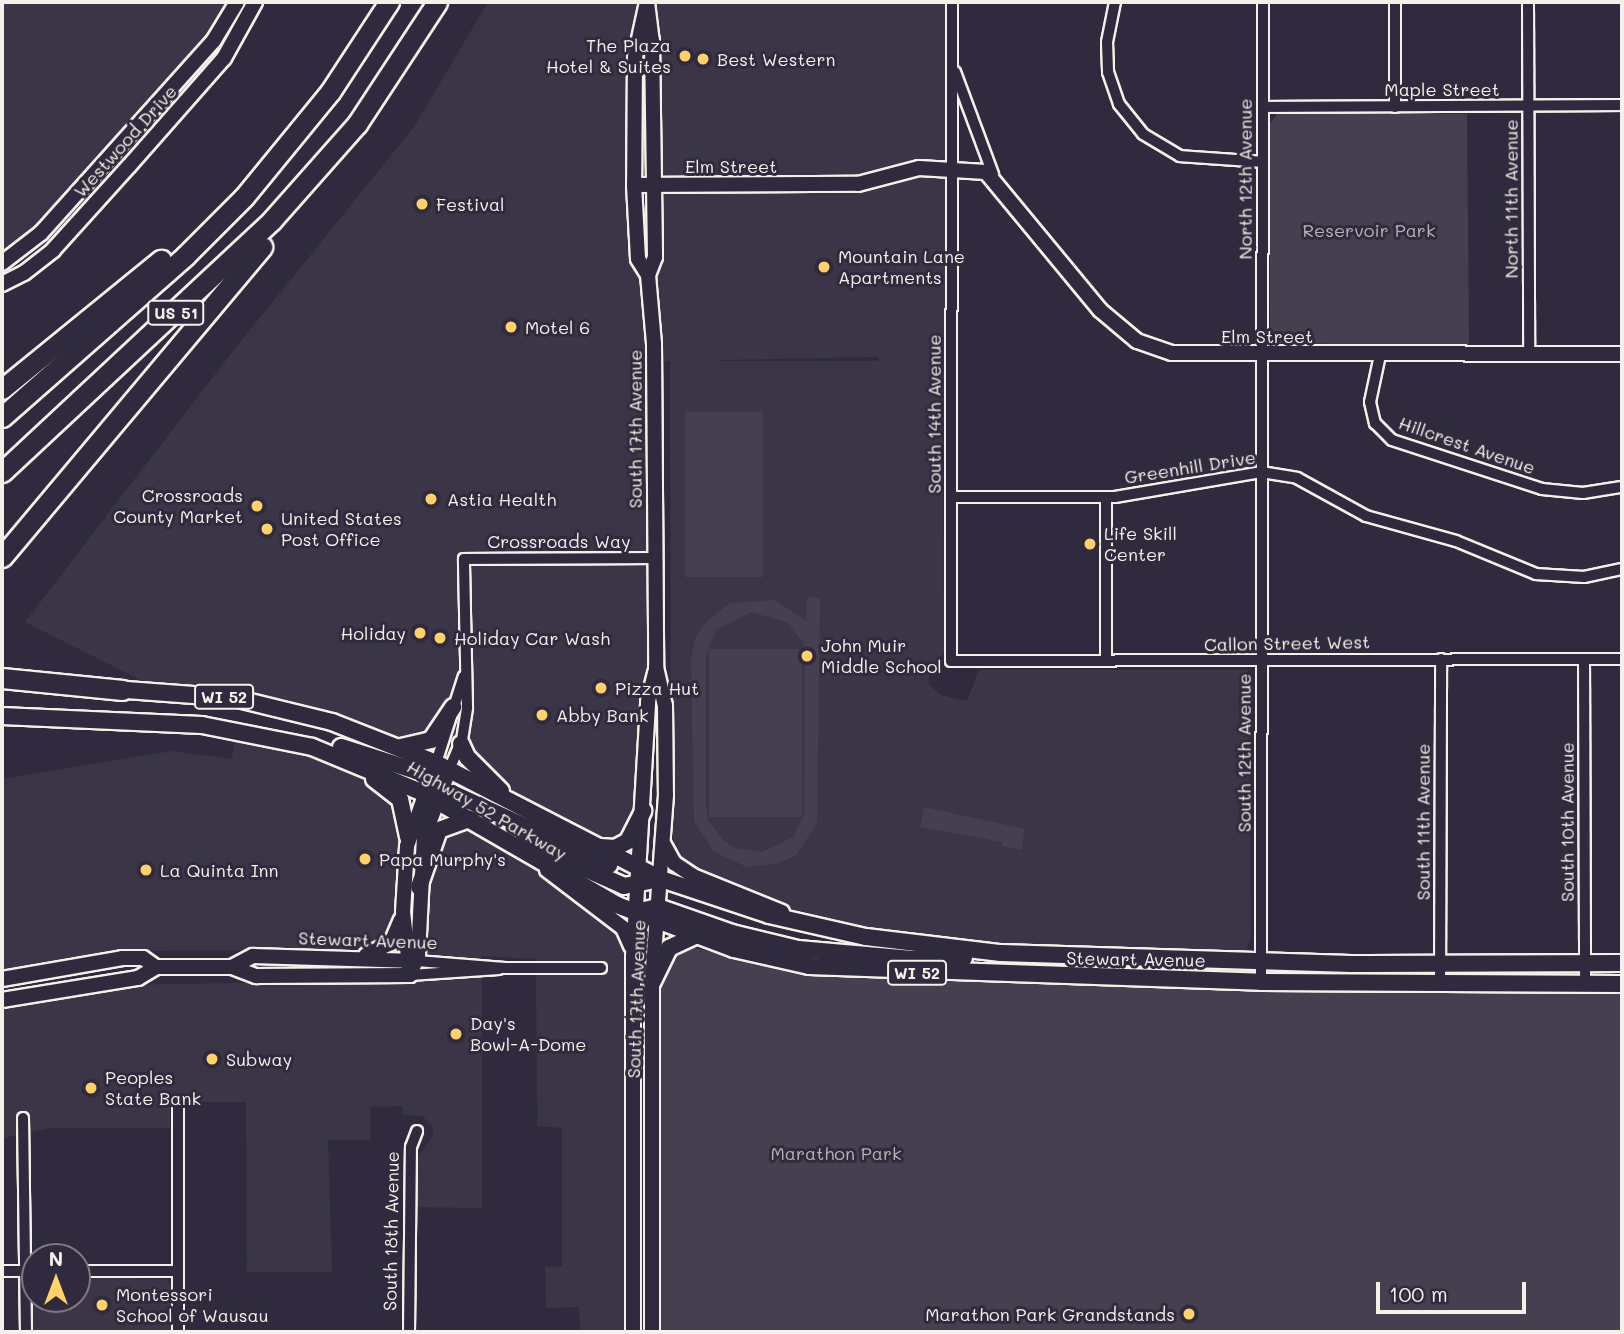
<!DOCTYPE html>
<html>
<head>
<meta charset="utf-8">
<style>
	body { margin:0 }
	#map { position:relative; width:1624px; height:1334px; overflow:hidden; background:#2f2a3d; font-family:Mali,sans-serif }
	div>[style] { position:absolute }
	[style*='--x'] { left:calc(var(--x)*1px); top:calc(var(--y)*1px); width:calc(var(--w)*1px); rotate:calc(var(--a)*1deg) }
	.built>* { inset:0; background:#3b3647 }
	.green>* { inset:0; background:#454050; transform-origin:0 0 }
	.roads { filter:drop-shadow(2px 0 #f4f1e8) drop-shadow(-2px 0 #f4f1e8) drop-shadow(0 2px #f4f1e8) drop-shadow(0 -2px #f4f1e8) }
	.street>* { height:10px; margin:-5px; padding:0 5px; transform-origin:5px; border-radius:5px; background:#2f2a3d }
	.secondary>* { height:14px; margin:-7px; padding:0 7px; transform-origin:7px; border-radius:7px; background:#2f2a3d }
	.primary>* { height:16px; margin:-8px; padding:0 8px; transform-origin:8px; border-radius:8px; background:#2f2a3d }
	.highway>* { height:19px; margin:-9.5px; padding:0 9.5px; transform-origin:9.5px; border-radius:9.5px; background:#2f2a3d }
	.dots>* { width:19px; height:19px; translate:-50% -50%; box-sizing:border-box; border:4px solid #2f2a3d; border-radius:50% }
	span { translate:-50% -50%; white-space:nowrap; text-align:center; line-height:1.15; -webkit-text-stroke:6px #2f2a3d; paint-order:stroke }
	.shield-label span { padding:2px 5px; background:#2f2a3d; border:2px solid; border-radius:5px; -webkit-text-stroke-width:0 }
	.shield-label { font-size:16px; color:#f4f1e8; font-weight:700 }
	.poi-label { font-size:18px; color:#f4f1e8 }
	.right { translate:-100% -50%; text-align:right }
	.left { translate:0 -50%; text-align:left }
	.street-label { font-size:18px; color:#f4f1e8 }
	.park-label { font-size:18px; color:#b7b3b3 }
	.frame { position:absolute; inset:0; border:4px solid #f4f1e8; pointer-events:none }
	.north { position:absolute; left:21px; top:1243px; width:70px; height:70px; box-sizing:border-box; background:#2f2a3d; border:2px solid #7e7a81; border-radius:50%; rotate:0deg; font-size:19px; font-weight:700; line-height:28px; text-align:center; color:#f4f1e8 }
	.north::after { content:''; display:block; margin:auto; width:24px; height:32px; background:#ffd166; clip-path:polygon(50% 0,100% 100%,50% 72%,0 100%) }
	.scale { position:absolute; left:1376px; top:1282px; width:150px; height:32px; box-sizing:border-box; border:4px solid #f4f1e8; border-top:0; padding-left:9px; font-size:21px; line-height:24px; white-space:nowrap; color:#f4f1e8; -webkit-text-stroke:5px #2f2a3d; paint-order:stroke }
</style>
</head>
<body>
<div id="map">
	<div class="built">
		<i style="clip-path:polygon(2px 2px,230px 2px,216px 28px,147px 100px,92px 169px,28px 239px,2px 257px)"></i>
		<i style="clip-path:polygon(evenodd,488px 2px,952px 2px,951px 402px,943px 427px,944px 652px,929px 674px,929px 684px,941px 695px,967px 701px,979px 670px,1248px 670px,1251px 937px,1246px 951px,1004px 946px,906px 937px,819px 920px,686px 866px,675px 850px,671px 824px,670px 361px,655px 362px,656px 667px,638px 868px,332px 722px,163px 691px,25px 622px,233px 351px,414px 127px,488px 2px,878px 357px,878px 361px,719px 361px,720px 360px,878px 357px)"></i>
		<i style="clip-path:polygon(234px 737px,310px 754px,374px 785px,396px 805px,403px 826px,392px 934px,370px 949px,149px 951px,64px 958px,2px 972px,2px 779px,172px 751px,232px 759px)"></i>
		<i style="clip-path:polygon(469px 828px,561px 886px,619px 930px,624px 941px,627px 1332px,580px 1332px,579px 1307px,546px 1308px,545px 1267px,562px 1266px,562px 1128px,537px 1126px,536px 959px,482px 956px,482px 1208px,412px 1207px,416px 1160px,433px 1136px,432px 1125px,422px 1116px,403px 1115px,402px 1106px,370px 1107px,371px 1140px,328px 1140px,332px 1272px,247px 1272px,246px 1102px,170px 1102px,170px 1128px,51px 1128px,2px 1138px,2px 1008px,115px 985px,425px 980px,432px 855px,450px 831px)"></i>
		<i style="clip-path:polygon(77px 1278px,167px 1279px,171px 1288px,171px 1332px,32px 1332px,33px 1282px,35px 1299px,77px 1299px)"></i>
	</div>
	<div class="green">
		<i style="clip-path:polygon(1277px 114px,1467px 114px,1469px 346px,1274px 343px,1270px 334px,1269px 125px)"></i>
		<i style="left:685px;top:412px;width:78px;height:165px"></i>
		<i style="clip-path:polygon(evenodd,820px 597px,817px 824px,796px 855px,779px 863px,747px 867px,714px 852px,694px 821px,691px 659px,695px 639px,704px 624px,730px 603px,775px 600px,806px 621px,807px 598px,820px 597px,751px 612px,786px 622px,803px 642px,805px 655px,804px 815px,793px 837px,762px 852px,735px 848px,724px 841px,708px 820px,706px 808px,706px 656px,716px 630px,751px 612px)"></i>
		<i style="left:802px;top:649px;width:168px;height:93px;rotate:90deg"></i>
		<i style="clip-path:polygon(924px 807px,1025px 829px,1021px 850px,1002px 846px,1002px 842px,920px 827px)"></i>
		<i style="clip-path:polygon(687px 946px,765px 965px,868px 978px,1289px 991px,1622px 991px,1622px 1332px,660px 1332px,659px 994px,670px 955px)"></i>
	</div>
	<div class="roads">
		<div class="street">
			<i style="--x:952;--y:2;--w:659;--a:90.09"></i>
			<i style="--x:951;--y:661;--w:671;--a:-0.17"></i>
			<i style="--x:1115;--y:2;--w:41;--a:101.3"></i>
			<i style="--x:1107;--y:42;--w:30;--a:88"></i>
			<i style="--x:1108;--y:72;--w:34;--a:71"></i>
			<i style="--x:1119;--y:104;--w:38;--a:51"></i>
			<i style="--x:1143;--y:134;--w:43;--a:30.7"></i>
			<i style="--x:1180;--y:156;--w:83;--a:4.1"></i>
			<i style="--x:1395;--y:2;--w:105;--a:90"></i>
			<i style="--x:1528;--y:2;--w:353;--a:89.8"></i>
			<i style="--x:955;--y:72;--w:109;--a:69.6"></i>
			<i style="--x:1263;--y:107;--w:359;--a:-0.3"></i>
			<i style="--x:1380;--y:355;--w:48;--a:102"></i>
			<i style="--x:1370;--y:402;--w:22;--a:77"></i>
			<i style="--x:1375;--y:423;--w:24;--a:45"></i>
			<i style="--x:1392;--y:440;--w:158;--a:18.1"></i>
			<i style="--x:1542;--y:489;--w:41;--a:5.6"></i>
			<i style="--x:1583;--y:493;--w:39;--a:-9"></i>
			<i style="--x:951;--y:497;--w:164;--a:0"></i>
			<i style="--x:1115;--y:497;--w:148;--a:-9.7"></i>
			<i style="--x:1261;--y:472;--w:36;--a:9"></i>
			<i style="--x:1297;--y:478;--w:79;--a:28.8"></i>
			<i style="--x:1366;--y:516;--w:93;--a:15.5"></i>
			<i style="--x:1456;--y:541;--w:87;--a:22.4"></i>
			<i style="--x:1536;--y:574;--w:48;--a:3.6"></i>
			<i style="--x:1584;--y:577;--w:39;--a:-12"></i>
			<i style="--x:1584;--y:659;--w:325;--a:89.8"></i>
			<i style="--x:1106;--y:661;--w:164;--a:-90"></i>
			<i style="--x:436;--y:763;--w:91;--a:-72.2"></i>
			<i style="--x:449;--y:770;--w:33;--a:-67"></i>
			<i style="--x:462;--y:740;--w:33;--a:-81"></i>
			<i style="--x:467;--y:707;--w:148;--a:-91.2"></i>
			<i style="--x:464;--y:559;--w:191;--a:-0.3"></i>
			<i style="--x:417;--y:961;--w:88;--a:4.5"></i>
			<i style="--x:505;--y:968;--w:96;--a:0"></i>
			<i style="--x:410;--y:975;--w:89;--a:-3.9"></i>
			<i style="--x:1261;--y:982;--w:980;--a:-89.88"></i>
			<i style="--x:1440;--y:985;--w:326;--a:-89.8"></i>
			<i style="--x:23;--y:1118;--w:214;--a:89.2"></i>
			<i style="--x:2;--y:1271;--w:33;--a:0"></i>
			<i style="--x:77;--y:1271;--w:101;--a:0"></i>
			<i style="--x:178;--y:1332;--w:227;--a:-90"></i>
			<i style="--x:409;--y:1332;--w:185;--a:-89.4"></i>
			<i style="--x:411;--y:1147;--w:17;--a:-69"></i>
		</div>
		<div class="secondary">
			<i style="--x:647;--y:2;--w:38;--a:83"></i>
			<i style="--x:652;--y:40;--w:217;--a:89.2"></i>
			<i style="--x:655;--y:257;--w:19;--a:111"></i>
			<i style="--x:648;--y:275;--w:69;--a:85"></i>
			<i style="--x:654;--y:344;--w:323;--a:89.6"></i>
			<i style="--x:656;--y:667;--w:39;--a:77"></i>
			<i style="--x:665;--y:705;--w:90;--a:89.4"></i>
			<i style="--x:666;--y:795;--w:189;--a:94.3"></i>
			<i style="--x:652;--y:983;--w:349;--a:90"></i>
			<i style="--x:647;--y:2;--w:56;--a:102.3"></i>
			<i style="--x:635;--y:57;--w:128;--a:90.4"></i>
			<i style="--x:634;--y:185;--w:74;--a:86.9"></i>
			<i style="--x:638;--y:259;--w:19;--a:58"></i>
			<i style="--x:634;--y:185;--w:224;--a:-0.3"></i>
			<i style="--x:858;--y:184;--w:63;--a:-14.7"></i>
			<i style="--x:919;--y:168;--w:67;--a:3.4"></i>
			<i style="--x:986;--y:172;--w:179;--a:50.4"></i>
			<i style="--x:1100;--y:310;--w:48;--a:40"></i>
			<i style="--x:1137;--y:341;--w:37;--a:19"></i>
			<i style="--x:1172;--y:353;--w:450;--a:0.1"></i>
			<i style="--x:2;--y:263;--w:49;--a:-37.6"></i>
			<i style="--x:41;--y:233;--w:259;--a:-48.1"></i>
			<i style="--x:214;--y:40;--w:44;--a:-58.8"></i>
			<i style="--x:2;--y:284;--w:25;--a:-27"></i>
			<i style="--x:24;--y:273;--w:37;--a:-38"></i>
			<i style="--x:53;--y:250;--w:113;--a:-47.9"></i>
			<i style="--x:129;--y:166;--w:144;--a:-48.7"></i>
			<i style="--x:224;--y:58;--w:64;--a:-61"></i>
			<i style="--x:664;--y:845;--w:21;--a:61"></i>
			<i style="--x:674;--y:863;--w:23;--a:34"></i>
			<i style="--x:693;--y:876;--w:96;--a:22"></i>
			<i style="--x:547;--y:870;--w:96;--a:37.3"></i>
			<i style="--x:623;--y:928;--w:20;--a:66"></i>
			<i style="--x:366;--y:955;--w:28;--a:-26"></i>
			<i style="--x:391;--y:943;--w:25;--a:-67"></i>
			<i style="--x:232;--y:967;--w:24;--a:-28"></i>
			<i style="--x:253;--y:956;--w:162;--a:1.8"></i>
			<i style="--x:410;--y:975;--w:63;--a:-96.3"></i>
			<i style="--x:403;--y:912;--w:66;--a:-86.5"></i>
			<i style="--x:407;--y:846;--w:87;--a:-70.5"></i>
			<i style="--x:410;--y:975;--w:22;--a:-68"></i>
			<i style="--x:418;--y:955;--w:118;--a:-87.1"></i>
			<i style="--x:424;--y:837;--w:72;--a:-69.5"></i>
			<i style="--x:2;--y:979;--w:122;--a:-9.9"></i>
			<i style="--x:122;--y:958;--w:21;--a:0"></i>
			<i style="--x:143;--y:958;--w:16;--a:35"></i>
			<i style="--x:2;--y:1000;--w:138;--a:-9.2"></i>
			<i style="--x:138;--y:978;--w:21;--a:-31"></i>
			<i style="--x:156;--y:967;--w:76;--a:0"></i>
			<i style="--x:232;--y:967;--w:26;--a:21"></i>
			<i style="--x:256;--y:976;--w:154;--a:-0.4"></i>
			<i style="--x:633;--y:1332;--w:375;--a:-90"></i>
			<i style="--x:633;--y:957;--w:256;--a:-86.6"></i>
			<i style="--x:648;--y:701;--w:30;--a:-76"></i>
		</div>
		<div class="primary">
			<i style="--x:113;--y:689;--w:121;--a:4.3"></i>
			<i style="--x:234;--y:698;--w:101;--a:13.8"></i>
			<i style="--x:332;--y:722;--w:112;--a:21.5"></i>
			<i style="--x:436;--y:763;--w:253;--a:27.3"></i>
			<i style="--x:661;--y:879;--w:114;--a:18.4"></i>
			<i style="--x:769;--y:915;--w:99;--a:12.8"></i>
			<i style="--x:866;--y:937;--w:136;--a:6.8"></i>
			<i style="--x:1001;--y:953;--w:350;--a:1.8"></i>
			<i style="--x:1351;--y:964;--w:271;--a:-0.2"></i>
			<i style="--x:2;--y:716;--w:200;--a:2.6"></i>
			<i style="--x:202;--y:725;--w:112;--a:11.3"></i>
			<i style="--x:312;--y:747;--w:120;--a:22.5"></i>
			<i style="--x:423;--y:793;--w:224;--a:30"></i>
			<i style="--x:617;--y:905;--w:125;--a:20.6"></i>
			<i style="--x:734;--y:949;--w:77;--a:12.8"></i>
			<i style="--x:809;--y:966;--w:452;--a:2"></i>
			<i style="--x:1261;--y:982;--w:361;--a:0.3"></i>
			<i style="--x:461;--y:744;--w:14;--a:65"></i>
			<i style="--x:467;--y:757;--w:48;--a:45"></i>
			<i style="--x:341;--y:747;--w:86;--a:17.6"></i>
			<i style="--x:423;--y:773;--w:26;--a:-7"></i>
			<i style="--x:401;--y:747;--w:31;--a:-13"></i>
			<i style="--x:431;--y:740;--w:40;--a:-56"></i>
			<i style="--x:374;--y:779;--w:33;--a:38"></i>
			<i style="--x:400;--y:799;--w:39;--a:78"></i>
			<i style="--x:424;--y:793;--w:28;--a:0"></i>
			<i style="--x:452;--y:793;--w:173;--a:24.6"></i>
			<i style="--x:524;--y:842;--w:109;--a:23.7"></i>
			<i style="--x:624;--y:886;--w:38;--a:-11"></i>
			<i style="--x:600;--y:847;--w:15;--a:4"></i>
			<i style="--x:615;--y:848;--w:15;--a:-28"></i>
			<i style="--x:628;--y:841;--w:34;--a:-63"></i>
			<i style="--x:419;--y:887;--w:60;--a:-70.7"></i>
			<i style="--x:439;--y:830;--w:33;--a:-20"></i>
			<i style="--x:636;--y:912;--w:23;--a:-13"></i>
			<i style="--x:658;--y:907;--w:78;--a:19.4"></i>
			<i style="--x:732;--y:933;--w:68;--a:13.6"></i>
			<i style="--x:798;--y:949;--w:115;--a:5"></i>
			<i style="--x:913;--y:959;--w:51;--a:-1.1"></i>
			<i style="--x:652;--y:983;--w:39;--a:-64"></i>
			<i style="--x:669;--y:948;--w:29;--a:-25"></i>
		</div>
		<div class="highway">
			<i style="--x:2;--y:389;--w:205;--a:-39.1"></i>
			<i style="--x:2;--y:417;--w:244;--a:-41.3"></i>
			<i style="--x:185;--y:256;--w:83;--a:-45"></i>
			<i style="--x:244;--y:197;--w:136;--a:-50.7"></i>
			<i style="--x:330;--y:92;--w:108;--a:-56.8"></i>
			<i style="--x:2;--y:472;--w:369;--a:-43"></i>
			<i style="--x:272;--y:220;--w:128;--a:-48.5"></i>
			<i style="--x:357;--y:124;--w:146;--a:-56.7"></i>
			<i style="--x:2;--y:557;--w:405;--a:-50"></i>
			<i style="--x:2;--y:678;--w:121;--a:5.7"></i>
		</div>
	</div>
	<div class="dots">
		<i style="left:685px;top:56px;background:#ffd166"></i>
		<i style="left:703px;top:59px;background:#ffd166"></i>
		<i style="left:422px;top:204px;background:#ffd166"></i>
		<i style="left:824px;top:267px;background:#ffd166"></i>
		<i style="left:511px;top:327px;background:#ffd166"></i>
		<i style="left:431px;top:499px;background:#ffd166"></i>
		<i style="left:257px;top:506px;background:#ffd166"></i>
		<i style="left:267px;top:529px;background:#ffd166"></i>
		<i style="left:1090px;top:544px;background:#ffd166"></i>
		<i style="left:420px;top:633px;background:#ffd166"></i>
		<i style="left:440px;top:638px;background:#ffd166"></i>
		<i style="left:807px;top:656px;background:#ffd166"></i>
		<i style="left:601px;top:688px;background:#ffd166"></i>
		<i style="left:542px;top:715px;background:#ffd166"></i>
		<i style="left:365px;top:859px;background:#ffd166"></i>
		<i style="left:146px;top:870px;background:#ffd166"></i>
		<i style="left:456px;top:1034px;background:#ffd166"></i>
		<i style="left:212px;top:1059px;background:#ffd166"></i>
		<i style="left:91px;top:1088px;background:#ffd166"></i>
		<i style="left:102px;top:1305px;background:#ffd166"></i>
		<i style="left:1189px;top:1314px;background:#ffd166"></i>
	</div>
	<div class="shield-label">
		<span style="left:176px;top:313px">US 51</span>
		<span style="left:224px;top:697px">WI 52</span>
		<span style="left:917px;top:973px">WI 52</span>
	</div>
	<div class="poi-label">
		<span class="right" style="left:671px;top:56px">The Plaza<br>Hotel &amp; Suites</span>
		<span class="left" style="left:717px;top:59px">Best Western</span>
		<span class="left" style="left:436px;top:204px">Festival</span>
		<span class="left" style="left:838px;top:267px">Mountain Lane<br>Apartments</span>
		<span class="left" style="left:525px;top:327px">Motel 6</span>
		<span class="right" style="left:243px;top:506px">Crossroads<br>County Market</span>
		<span class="left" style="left:447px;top:499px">Astia Health</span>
		<span class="left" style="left:281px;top:529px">United States<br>Post Office</span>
		<span class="left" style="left:1104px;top:544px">Life Skill<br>Center</span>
		<span class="right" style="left:406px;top:633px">Holiday</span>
		<span class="left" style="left:454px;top:638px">Holiday Car Wash</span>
		<span class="left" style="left:821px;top:656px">John Muir<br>Middle School</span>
		<span class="left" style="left:615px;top:688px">Pizza Hut</span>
		<span class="left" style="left:556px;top:715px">Abby Bank</span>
		<span class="left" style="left:379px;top:859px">Papa Murphy's</span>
		<span class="left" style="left:160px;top:870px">La Quinta Inn</span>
		<span class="left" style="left:470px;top:1034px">Day's<br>Bowl-A-Dome</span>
		<span class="left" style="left:226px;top:1059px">Subway</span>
		<span class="left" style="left:105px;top:1088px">Peoples<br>State Bank</span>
		<span class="left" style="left:116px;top:1305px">Montessori<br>School of Wausau</span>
		<span class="right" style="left:1175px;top:1314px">Marathon Park Grandstands</span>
	</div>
	<div class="street-label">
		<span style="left:1442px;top:89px">Maple Street</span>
		<span style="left:125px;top:141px;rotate:-48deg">Westwood Drive</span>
		<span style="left:731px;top:166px">Elm Street</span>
		<span style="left:1245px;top:179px;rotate:-90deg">North 12th Avenue</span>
		<span style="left:1511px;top:199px;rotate:-90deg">North 11th Avenue</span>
		<span style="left:1267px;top:336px">Elm Street</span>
		<span style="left:934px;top:414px;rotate:-90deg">South 14th Avenue</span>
		<span style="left:635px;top:429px;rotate:-90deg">South 17th Avenue</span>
		<span style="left:1467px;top:445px;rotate:19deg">Hillcrest Avenue</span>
		<span style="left:1190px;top:467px;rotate:-9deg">Greenhill Drive</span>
		<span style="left:559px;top:541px">Crossroads Way</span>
		<span style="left:1287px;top:643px;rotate:-1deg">Callon Street West</span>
		<span style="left:1244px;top:753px;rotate:-90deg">South 12th Avenue</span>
		<span style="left:487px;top:810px;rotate:30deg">Highway 52 Parkway</span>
		<span style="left:1423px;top:822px;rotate:-90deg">South 11th Avenue</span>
		<span style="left:1567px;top:822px;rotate:-90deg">South 10th Avenue</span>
		<span style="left:368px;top:940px;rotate:2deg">Stewart Avenue</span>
		<span style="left:1136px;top:959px;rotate:1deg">Stewart Avenue</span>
		<span style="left:636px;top:999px;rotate:-88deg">South 17th Avenue</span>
		<span style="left:391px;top:1231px;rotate:-89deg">South 18th Avenue</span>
	</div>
	<div class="park-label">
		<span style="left:1369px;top:230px">Reservoir Park</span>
		<span style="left:836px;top:1153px">Marathon Park</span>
	</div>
	<div class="frame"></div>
	<div class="north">N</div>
	<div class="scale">100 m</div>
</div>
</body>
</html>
